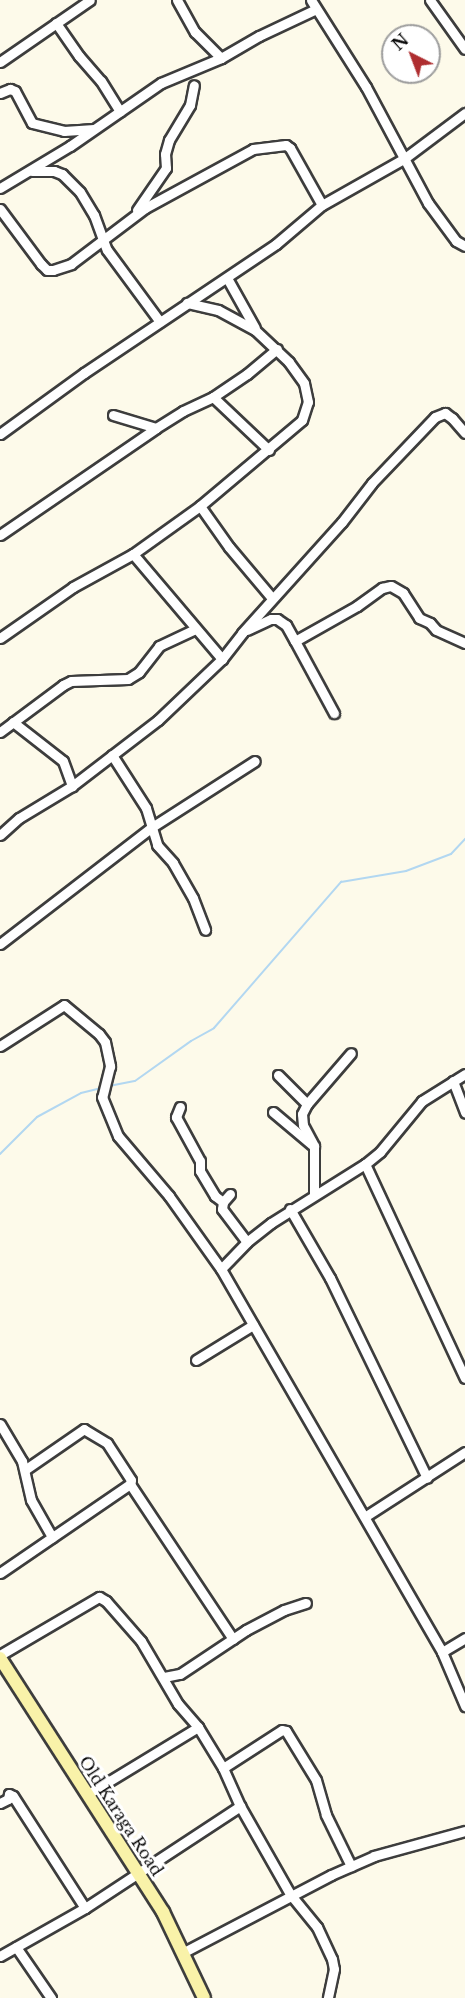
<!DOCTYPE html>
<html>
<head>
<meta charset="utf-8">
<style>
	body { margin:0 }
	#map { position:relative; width:465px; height:1998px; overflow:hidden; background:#fdfaea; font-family:"Libre Baskerville",serif }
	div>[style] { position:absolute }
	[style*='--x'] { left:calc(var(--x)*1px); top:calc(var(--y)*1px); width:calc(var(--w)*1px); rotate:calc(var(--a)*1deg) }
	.stream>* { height:2px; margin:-1px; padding:0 1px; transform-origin:1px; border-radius:1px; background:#b2d7f1 }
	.roads { filter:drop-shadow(2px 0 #3d3d3d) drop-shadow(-2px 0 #3d3d3d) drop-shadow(0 2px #3d3d3d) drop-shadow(0 -2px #3d3d3d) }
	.street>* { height:9px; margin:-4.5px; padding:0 4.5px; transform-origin:4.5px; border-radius:4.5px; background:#fff }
	.secondary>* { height:12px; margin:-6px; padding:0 6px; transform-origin:6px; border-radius:6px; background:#f9f2a9 }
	span { translate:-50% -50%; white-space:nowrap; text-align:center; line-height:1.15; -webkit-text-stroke:6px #fff; paint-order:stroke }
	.street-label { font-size:16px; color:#0a0a0a }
	.north { position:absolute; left:381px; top:24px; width:60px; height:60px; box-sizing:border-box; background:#fff; border:2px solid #9d9d9d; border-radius:50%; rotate:318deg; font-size:16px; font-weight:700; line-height:24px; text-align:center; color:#0a0a0a }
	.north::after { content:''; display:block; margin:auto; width:21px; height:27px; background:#af2e30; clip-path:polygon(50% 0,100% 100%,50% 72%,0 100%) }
</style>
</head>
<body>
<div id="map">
	<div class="stream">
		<i style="--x:109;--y:1086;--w:26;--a:-11"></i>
		<i style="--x:135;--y:1081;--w:69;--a:-35.5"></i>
		<i style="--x:191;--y:1041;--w:26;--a:-29"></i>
		<i style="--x:214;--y:1028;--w:194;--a:-49"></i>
		<i style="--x:341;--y:882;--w:66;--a:-9.6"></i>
		<i style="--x:406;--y:871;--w:48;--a:-20.7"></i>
		<i style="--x:451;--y:854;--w:21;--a:-47"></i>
		<i style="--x:0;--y:1154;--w:52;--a:-45"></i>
		<i style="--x:37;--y:1117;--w:50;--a:-28.6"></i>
		<i style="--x:81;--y:1093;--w:21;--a:-14"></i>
	</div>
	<div class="roads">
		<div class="street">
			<i style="--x:177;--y:0;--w:37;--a:61"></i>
			<i style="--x:195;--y:32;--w:37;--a:45"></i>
			<i style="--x:311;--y:0;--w:103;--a:57.7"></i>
			<i style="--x:366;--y:87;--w:132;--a:61.9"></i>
			<i style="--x:428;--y:203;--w:47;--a:53.6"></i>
			<i style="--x:456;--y:241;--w:10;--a:29"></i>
			<i style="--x:430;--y:0;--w:60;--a:54.5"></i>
			<i style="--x:56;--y:23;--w:40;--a:55.1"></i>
			<i style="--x:79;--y:56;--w:33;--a:49"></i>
			<i style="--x:101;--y:81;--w:36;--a:58"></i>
			<i style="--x:0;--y:62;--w:109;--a:-34.6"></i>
			<i style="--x:0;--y:93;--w:11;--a:-22"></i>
			<i style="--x:10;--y:89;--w:5;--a:22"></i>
			<i style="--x:15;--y:91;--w:36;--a:62"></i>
			<i style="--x:32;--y:123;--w:33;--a:14"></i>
			<i style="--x:64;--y:131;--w:30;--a:-4"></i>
			<i style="--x:32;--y:171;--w:22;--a:0"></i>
			<i style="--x:54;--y:171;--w:9;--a:21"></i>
			<i style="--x:62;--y:174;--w:25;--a:45"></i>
			<i style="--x:80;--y:192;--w:27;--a:59"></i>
			<i style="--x:94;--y:215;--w:37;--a:70"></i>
			<i style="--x:107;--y:250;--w:89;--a:53.6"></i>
			<i style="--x:0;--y:188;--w:82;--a:-31"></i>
			<i style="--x:70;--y:146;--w:111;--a:-34.7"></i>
			<i style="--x:161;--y:83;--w:65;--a:-22.6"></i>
			<i style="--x:221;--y:58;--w:44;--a:-30.1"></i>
			<i style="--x:259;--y:36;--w:63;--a:-25.3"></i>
			<i style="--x:0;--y:209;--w:69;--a:53.3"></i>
			<i style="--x:41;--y:264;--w:8;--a:45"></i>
			<i style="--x:47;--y:270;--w:6;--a:0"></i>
			<i style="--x:53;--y:270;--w:19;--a:-18"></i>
			<i style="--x:71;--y:264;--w:93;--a:-37.1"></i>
			<i style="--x:145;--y:208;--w:123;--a:-28.6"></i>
			<i style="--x:253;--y:149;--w:33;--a:-7"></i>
			<i style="--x:286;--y:145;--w:5;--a:37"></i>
			<i style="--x:290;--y:148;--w:65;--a:60.7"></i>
			<i style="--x:137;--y:210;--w:51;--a:-55.4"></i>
			<i style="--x:166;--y:168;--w:14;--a:-94"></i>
			<i style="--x:165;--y:154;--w:15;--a:-74"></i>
			<i style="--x:169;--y:140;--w:41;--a:-59"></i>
			<i style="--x:190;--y:105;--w:20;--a:-79"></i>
			<i style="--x:227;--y:278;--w:57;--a:60.8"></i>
			<i style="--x:213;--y:397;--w:41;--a:-34.1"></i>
			<i style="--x:247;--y:374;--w:39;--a:-40"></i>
			<i style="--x:113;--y:415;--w:45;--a:16.8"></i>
			<i style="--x:0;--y:434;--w:104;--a:-36"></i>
			<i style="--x:84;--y:373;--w:231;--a:-33.9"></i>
			<i style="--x:276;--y:244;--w:60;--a:-40.3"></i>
			<i style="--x:322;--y:205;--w:95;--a:-29.5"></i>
			<i style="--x:405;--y:158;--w:75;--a:-36.9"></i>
			<i style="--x:200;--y:506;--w:50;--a:54.7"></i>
			<i style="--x:229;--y:547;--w:67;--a:49.9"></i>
			<i style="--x:0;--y:535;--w:189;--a:-34.4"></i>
			<i style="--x:156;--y:428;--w:32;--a:-32"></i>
			<i style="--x:183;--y:411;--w:33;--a:-25"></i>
			<i style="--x:213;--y:397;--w:77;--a:43.4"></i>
			<i style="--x:133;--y:554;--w:138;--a:49.7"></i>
			<i style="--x:247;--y:630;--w:26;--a:-25"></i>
			<i style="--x:271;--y:619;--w:6;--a:0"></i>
			<i style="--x:277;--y:619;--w:11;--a:34"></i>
			<i style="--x:286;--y:625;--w:18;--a:61"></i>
			<i style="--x:295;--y:641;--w:71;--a:-29.4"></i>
			<i style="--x:357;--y:606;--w:31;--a:-36"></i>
			<i style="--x:382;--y:588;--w:9;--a:-13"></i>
			<i style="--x:391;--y:586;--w:14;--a:30"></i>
			<i style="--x:403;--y:593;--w:30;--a:57"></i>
			<i style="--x:419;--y:618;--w:12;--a:24"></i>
			<i style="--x:430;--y:623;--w:9;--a:49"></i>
			<i style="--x:436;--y:630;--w:32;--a:24"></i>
			<i style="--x:0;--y:638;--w:89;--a:-34.9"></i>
			<i style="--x:73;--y:587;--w:68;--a:-28.8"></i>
			<i style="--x:133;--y:554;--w:82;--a:-35.6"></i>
			<i style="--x:200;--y:506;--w:133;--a:-40.1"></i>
			<i style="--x:302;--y:420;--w:19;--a:-72"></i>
			<i style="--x:308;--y:402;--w:19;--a:-102"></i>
			<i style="--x:304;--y:383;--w:26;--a:-126"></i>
			<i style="--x:289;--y:362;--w:47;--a:-136.7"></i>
			<i style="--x:255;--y:330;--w:42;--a:-151.6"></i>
			<i style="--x:218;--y:310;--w:32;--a:-167"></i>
			<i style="--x:295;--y:641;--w:82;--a:61.6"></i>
			<i style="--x:13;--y:722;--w:63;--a:38"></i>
			<i style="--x:63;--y:761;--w:27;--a:70"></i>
			<i style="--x:0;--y:732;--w:79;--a:-36.7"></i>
			<i style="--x:63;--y:685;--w:9;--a:-27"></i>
			<i style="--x:71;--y:681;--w:57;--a:-2"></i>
			<i style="--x:128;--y:679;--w:13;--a:-32"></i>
			<i style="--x:139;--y:672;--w:33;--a:-52"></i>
			<i style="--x:159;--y:646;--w:38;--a:-25"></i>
			<i style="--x:112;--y:755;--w:63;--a:57.3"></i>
			<i style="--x:146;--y:808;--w:39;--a:73"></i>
			<i style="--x:157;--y:845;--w:24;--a:48"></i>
			<i style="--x:173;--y:863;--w:40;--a:60.3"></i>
			<i style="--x:193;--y:898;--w:34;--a:69"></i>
			<i style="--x:0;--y:835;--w:25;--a:-42"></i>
			<i style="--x:19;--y:818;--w:62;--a:-31.1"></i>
			<i style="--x:72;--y:786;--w:108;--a:-37.5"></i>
			<i style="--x:158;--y:720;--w:88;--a:-43.6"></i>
			<i style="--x:222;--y:659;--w:33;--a:-52"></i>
			<i style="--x:242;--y:633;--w:149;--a:-48"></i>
			<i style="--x:342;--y:522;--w:49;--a:-52.4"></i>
			<i style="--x:372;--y:483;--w:91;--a:-46.3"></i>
			<i style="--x:435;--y:417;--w:11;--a:-22"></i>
			<i style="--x:445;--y:413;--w:9;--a:36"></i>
			<i style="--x:452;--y:418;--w:20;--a:49"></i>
			<i style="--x:0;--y:944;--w:192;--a:-37.6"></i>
			<i style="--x:152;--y:827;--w:122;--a:-32.7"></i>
			<i style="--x:0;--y:1046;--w:76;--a:-32.6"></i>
			<i style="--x:64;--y:1005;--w:45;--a:39.6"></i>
			<i style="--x:99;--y:1034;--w:10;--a:53"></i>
			<i style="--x:105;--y:1042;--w:25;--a:78"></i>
			<i style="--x:110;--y:1066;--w:32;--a:104"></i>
			<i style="--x:102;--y:1097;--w:42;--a:67.7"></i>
			<i style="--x:118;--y:1136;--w:79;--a:49.6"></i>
			<i style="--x:169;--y:1196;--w:90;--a:54.5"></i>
			<i style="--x:465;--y:1074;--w:51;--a:147.9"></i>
			<i style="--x:422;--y:1101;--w:66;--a:129.5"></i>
			<i style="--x:380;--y:1152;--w:19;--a:141"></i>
			<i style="--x:365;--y:1164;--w:111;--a:147.9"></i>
			<i style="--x:271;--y:1223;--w:31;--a:142"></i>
			<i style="--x:247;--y:1242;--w:37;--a:134"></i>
			<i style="--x:221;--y:1269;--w:442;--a:60"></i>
			<i style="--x:442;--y:1652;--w:59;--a:66.9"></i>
			<i style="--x:278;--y:1075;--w:41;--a:45"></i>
			<i style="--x:307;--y:1104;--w:11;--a:117"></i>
			<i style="--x:302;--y:1114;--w:11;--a:85"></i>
			<i style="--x:303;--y:1125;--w:24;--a:62"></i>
			<i style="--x:314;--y:1146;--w:48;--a:90"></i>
			<i style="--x:453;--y:1081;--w:34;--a:69"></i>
			<i style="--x:307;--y:1104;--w:67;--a:-49.2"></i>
			<i style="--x:180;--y:1107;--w:11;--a:112"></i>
			<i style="--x:176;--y:1117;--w:50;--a:61.4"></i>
			<i style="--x:200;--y:1161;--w:10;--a:90"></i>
			<i style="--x:200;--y:1171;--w:29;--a:59"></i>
			<i style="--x:215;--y:1196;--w:10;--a:37"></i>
			<i style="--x:273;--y:1112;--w:51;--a:40.2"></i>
			<i style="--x:365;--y:1164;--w:236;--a:65"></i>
			<i style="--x:230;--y:1194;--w:11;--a:131"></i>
			<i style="--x:223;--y:1202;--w:7;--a:98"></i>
			<i style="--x:222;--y:1209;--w:41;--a:52.9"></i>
			<i style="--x:290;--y:1209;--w:80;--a:59.9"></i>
			<i style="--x:330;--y:1278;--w:222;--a:64.1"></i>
			<i style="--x:196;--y:1360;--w:67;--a:-31.6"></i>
			<i style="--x:0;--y:1424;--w:43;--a:59.3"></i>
			<i style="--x:22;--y:1461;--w:40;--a:77"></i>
			<i style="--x:31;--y:1500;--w:43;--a:60.4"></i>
			<i style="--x:130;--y:1484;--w:186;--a:56.4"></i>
			<i style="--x:366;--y:1516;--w:118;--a:-32.9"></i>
			<i style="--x:0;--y:1573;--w:158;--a:-34.4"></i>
			<i style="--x:130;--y:1484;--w:4;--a:-76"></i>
			<i style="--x:131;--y:1480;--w:44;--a:-123"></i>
			<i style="--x:107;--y:1443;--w:27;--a:-149"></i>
			<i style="--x:84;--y:1429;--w:70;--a:145.4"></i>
			<i style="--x:442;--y:1652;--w:27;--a:-31"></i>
			<i style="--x:0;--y:1655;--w:115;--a:-30.4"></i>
			<i style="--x:99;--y:1597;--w:8;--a:30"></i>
			<i style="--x:106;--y:1601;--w:53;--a:48.8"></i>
			<i style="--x:141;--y:1641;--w:73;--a:59.6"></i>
			<i style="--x:178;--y:1704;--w:30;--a:49"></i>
			<i style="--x:198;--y:1727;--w:48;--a:58.6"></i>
			<i style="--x:223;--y:1768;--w:42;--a:65.9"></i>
			<i style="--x:164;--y:1677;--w:16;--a:-11"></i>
			<i style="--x:180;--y:1674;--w:79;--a:-33.7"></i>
			<i style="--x:246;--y:1630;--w:43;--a:-27.8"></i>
			<i style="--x:284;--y:1610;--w:23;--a:-18"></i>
			<i style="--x:223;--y:1768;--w:70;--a:-32.8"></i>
			<i style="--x:282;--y:1730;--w:4;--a:14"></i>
			<i style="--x:286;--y:1731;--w:57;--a:58.5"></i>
			<i style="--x:316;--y:1780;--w:36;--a:74"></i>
			<i style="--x:326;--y:1815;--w:57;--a:63.9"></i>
			<i style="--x:88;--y:1794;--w:129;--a:-31.3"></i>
			<i style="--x:0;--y:1803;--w:9;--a:-27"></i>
			<i style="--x:8;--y:1799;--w:5;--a:-79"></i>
			<i style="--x:9;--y:1794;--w:4;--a:27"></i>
			<i style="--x:13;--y:1796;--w:133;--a:57.3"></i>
			<i style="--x:16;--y:1947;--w:62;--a:55.5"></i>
			<i style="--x:184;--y:1952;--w:166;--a:-27.6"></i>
			<i style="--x:331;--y:1875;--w:47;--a:-23.8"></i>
			<i style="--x:374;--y:1856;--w:94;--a:-15.4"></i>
			<i style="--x:0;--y:1956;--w:98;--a:-29.5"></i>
			<i style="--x:85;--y:1908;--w:186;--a:-33.3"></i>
			<i style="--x:240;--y:1806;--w:101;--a:60.4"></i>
			<i style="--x:290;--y:1894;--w:43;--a:50.7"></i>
			<i style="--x:317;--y:1927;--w:35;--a:65"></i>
			<i style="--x:332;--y:1959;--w:10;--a:79"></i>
			<i style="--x:334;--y:1969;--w:30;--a:102"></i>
		</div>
		<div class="secondary">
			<i style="--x:0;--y:1658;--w:302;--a:57.3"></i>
			<i style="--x:163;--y:1912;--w:95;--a:64.5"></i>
		</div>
	</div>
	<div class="street-label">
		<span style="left:121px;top:1816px;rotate:57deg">Old Karaga Road</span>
	</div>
	<div class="north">N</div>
</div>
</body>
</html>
